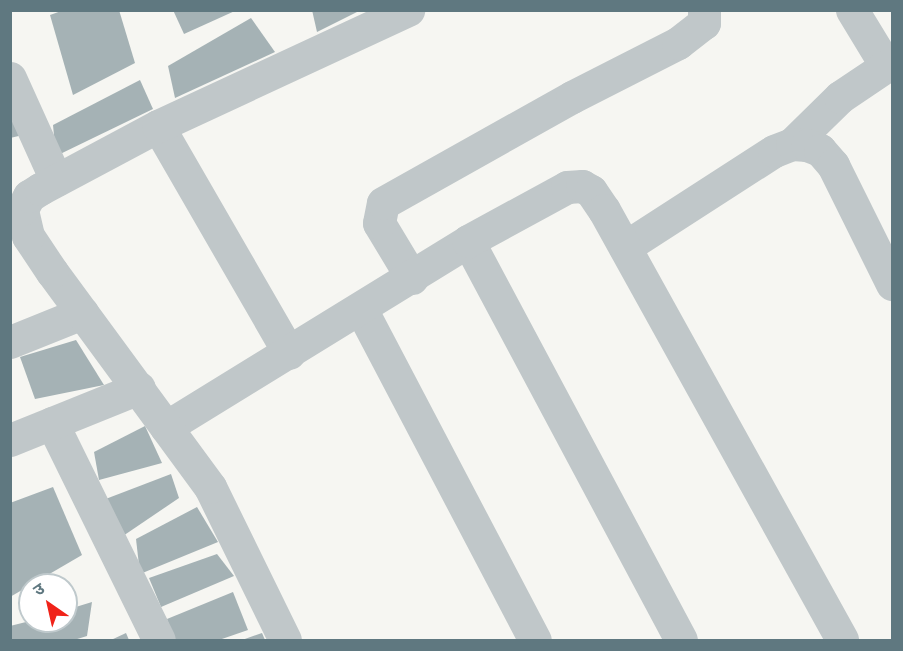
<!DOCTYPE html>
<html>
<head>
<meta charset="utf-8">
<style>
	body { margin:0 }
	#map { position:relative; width:903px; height:651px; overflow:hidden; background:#f6f6f2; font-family:"Alegreya Sans","Noto Sans Devanagari",sans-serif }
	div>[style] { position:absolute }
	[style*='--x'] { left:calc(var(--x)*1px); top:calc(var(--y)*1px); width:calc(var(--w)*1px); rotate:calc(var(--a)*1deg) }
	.building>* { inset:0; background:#a5b2b5 }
	.minor>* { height:33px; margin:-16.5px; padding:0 16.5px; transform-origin:16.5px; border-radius:16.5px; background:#c0c7c9 }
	span { translate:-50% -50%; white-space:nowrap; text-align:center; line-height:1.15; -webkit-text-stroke:6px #fff; paint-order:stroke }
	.frame { position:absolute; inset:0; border:12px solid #5f7880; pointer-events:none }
	.north { position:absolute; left:18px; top:573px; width:60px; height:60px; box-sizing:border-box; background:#fff; border:2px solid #bfc9cc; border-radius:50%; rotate:326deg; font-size:16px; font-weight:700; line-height:24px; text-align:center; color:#5f7880 }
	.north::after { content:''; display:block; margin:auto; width:21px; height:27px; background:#f02319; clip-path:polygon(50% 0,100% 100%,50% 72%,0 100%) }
</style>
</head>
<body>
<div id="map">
	<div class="building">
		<i style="clip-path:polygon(64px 10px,119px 10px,135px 63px,73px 95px,50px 15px)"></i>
		<i style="clip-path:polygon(173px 10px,237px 10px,184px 34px)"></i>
		<i style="clip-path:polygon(312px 10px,361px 10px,317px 32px)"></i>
		<i style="clip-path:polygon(251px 18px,275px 52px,175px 98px,168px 66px)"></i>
		<i style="clip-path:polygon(140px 80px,153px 109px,56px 156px,53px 125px)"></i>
		<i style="clip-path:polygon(10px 114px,23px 135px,10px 138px)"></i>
		<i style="clip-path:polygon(76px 340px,104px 385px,35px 399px,20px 357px)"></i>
		<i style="clip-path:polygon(145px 426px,162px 463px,99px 480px,94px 452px)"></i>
		<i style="clip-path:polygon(171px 474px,179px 498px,120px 538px,103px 500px)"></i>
		<i style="clip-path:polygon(53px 487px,82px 555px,10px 597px,10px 503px)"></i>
		<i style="clip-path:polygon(197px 507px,218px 542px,140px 574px,136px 539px)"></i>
		<i style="clip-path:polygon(217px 554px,234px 576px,161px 607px,149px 578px)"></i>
		<i style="clip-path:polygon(233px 592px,248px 630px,219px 640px,174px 640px,167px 619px)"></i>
		<i style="clip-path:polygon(92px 602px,87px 636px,74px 640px,10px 640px,10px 626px,30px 621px,66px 621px,66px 610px)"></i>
		<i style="clip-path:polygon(126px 633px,129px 640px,111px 640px)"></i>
		<i style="clip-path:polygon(262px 633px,265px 640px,242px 640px)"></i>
	</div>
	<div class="minor">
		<i style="--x:852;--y:10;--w:66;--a:58.7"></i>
		<i style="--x:10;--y:78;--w:112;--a:65.7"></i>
		<i style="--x:158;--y:126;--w:262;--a:60"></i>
		<i style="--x:792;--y:144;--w:67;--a:-44.4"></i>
		<i style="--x:840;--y:97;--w:63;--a:-33.9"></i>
		<i style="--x:468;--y:241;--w:452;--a:61.9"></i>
		<i style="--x:625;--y:247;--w:177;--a:-32.8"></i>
		<i style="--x:774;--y:151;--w:19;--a:-21"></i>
		<i style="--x:792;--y:144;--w:15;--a:4"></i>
		<i style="--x:807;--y:145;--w:14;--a:21"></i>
		<i style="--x:820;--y:150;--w:20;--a:49"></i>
		<i style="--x:833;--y:165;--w:133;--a:63.6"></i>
		<i style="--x:412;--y:278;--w:64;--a:-121"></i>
		<i style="--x:379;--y:223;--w:20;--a:-79"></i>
		<i style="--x:383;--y:203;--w:217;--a:-29.3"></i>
		<i style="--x:572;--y:97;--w:119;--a:-27"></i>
		<i style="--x:678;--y:43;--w:33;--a:-38"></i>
		<i style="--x:704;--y:23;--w:13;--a:-90"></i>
		<i style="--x:361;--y:309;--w:374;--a:62.3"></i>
		<i style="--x:10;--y:342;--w:78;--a:-21.9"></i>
		<i style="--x:52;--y:423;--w:242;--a:63.8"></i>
		<i style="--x:166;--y:427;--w:355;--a:-31.6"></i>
		<i style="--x:468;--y:241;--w:113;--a:-28.6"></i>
		<i style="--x:567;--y:187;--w:15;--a:-4"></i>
		<i style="--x:582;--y:186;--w:10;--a:29"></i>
		<i style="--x:591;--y:191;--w:23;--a:56"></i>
		<i style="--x:604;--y:210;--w:491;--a:61"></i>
		<i style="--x:10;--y:440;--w:139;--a:-22"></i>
		<i style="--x:285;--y:640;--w:170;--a:-116.1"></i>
		<i style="--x:210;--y:487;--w:267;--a:-126.3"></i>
		<i style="--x:52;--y:272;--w:43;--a:-123.7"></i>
		<i style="--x:28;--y:236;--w:28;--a:-103"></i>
		<i style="--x:22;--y:209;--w:15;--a:-62"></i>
		<i style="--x:29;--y:196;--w:13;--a:-32"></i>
		<i style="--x:40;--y:189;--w:134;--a:-28.1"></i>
		<i style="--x:158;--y:126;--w:276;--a:-24.9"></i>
	</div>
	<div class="frame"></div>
	<div class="north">उ</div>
</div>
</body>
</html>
